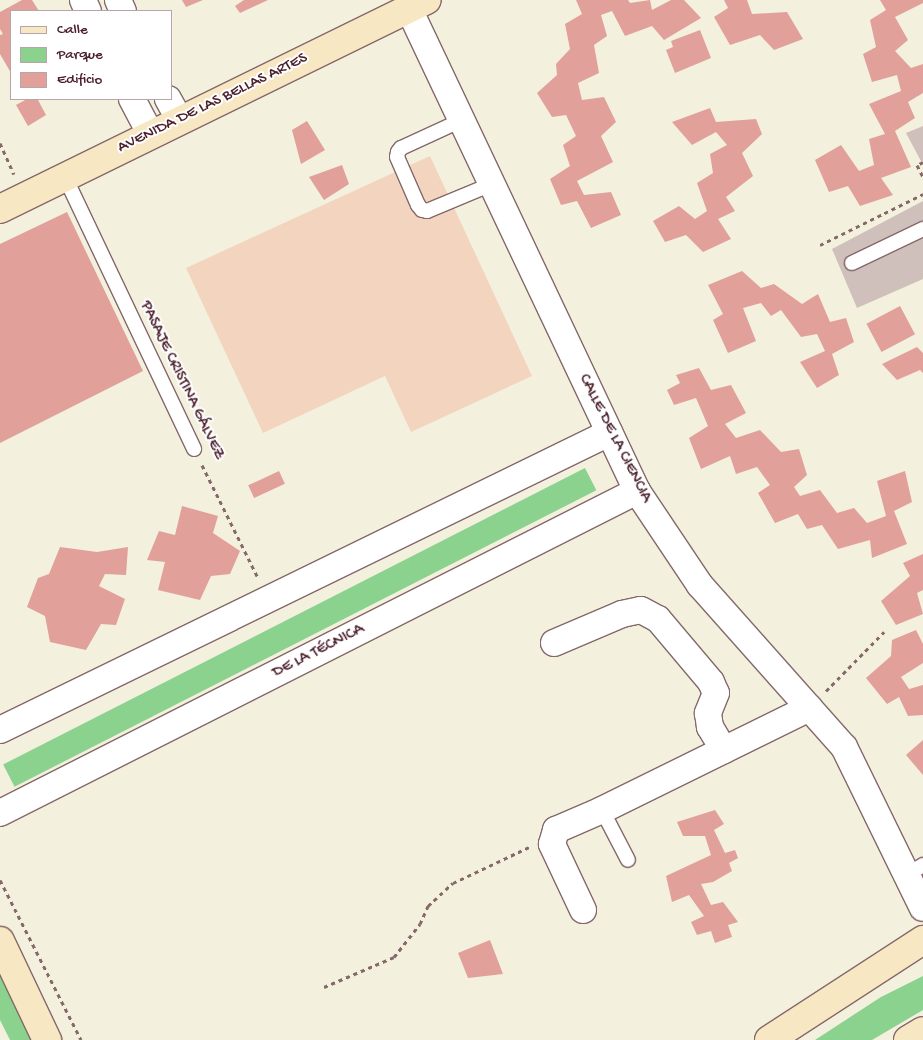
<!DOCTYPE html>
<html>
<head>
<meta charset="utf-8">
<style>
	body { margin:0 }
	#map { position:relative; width:923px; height:1040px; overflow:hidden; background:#f3f0de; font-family:"Gochi Hand",sans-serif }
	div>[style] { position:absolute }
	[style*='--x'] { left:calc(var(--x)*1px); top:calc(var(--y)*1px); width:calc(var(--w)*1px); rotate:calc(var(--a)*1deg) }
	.built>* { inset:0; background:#f3d4bf }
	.industrial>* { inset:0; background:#cfc0bb }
	.green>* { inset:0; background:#8ad28d; transform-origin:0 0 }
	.building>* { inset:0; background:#e1a099; transform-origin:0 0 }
	.path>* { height:3px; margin-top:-1.5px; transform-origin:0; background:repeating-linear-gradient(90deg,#85686a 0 4px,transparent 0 8px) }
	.roads { filter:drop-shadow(1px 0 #85686a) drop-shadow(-1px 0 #85686a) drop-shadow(0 1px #85686a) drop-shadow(0 -1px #85686a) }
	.lane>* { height:14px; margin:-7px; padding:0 7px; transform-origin:7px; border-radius:7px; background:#fff }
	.street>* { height:26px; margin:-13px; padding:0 13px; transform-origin:13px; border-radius:13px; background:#fff }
	.secondary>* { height:28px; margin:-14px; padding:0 14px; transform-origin:14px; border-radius:14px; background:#f7e8c3 }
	span { translate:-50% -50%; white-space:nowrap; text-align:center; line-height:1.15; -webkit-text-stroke:4px #fff; paint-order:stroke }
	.street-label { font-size:16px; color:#4a1f2b }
	.legend { position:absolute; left:10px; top:10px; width:162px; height:90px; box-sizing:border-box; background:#fff; border:1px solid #b7a5aa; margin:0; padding:6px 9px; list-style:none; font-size:15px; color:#4a1f2b }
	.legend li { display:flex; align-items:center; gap:10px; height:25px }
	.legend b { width:25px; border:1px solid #b7a5aa }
</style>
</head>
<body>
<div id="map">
	<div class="built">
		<i style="clip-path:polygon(430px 156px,532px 376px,411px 432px,385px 376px,263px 433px,186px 268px)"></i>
	</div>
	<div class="industrial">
		<i style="clip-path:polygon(923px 126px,923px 165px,906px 133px)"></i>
		<i style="clip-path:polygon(923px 201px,923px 279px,857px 308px,832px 249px)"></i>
	</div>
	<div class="green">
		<i style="left:585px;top:468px;width:25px;height:653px;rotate:63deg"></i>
		<i style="clip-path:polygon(0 964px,37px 1040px,10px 1040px,0 1020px)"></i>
		<i style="clip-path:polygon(923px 976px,923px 1010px,872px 1040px,815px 1040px,881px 997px)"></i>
	</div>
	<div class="building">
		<i style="clip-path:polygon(22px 0,32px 0,39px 11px,11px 11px,11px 73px,0 54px,0 35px,3px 34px,0 29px,0 12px)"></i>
		<i style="clip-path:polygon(182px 0,203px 0,186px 7px)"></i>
		<i style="clip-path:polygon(244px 0,268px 0,240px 13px,235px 6px)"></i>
		<i style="clip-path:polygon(576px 0,628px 0,630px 3px,650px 0,652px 10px,671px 0,684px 0,701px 18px,664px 40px,652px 26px,625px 36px,612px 11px,601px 15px,607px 36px,594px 45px,599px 73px,578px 83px,582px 100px,604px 97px,616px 122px,601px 136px,613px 162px,577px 181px,584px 195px,611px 192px,621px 215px,591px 228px,577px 201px,561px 205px,550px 179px,570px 166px,563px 145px,576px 136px,566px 115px,552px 117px,537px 93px,557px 75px,556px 64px,570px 49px,565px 24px,582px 14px)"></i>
		<i style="clip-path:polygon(724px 0,747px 0,752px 14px,787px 12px,803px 39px,774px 50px,760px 35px,730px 45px,714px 17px,728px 8px)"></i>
		<i style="clip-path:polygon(880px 0,923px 0,923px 3px,895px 17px,908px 40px,895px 51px,911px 68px,923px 64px,923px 93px,908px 102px,915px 118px,895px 131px,911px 167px,881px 178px,893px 195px,860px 206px,848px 186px,829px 192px,815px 160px,841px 145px,859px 171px,874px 165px,869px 139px,885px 134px,869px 104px,901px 91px,897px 75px,872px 82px,863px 54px,876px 47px,870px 20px,886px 10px)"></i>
		<i style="clip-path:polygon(700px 30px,711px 58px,675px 73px,666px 50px,673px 47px,671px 41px)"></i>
		<i style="clip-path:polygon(27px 99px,41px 99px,38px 100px,46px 115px,28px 126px,16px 105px)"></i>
		<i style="clip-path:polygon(710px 108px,716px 122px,756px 119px,762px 134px,742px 153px,753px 176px,726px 197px,735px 211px,718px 219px,731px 239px,703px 252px,686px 235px,665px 242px,653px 221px,679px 206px,695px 219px,707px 211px,697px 183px,713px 173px,710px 154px,727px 145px,716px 132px,692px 145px,672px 122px)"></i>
		<i style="clip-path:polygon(307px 121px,325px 150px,301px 164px,292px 130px)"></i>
		<i style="clip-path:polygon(342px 165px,349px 184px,324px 200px,309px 177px)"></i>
		<i style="clip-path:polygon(67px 212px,143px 371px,0 443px,0 244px)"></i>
		<i style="clip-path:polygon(742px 271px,761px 288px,774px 284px,802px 304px,818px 294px,830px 322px,846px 318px,854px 342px,832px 354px,839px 375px,817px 388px,800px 362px,825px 351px,817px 334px,801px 337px,781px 310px,771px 316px,761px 303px,743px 308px,756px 341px,728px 353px,713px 320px,723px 314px,708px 285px)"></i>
		<i style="left:900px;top:306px;width:32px;height:38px;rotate:62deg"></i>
		<i style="clip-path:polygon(917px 347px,923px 353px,923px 373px,920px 370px,897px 380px,882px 364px)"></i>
		<i style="clip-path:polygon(699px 368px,711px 390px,731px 385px,746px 413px,725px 424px,736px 438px,760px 430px,781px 452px,799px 449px,807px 475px,794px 487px,800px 496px,820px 490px,837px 513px,854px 508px,867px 523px,886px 516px,877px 481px,905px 471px,912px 502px,894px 511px,907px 544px,872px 558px,870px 540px,838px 549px,822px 525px,807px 529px,798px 514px,775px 523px,758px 493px,770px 485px,757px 467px,736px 474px,730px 456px,701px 469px,689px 438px,708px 426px,696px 398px,674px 405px,667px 390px,680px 383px,676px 375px)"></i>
		<i style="left:279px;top:471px;width:14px;height:34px;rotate:65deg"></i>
		<i style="clip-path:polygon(182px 506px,218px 516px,213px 533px,240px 551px,230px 574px,211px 576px,200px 600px,158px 590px,165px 562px,147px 560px,159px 531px,175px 535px)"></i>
		<i style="clip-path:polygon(60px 547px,97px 552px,128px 547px,126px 575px,105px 574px,99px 586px,125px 599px,116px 625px,101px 624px,86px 650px,50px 642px,45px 616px,27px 607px,38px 578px,49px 574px)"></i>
		<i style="clip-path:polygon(923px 554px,923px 590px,917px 593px,923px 614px,896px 625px,881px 601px,910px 576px,903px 563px)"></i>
		<i style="clip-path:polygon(916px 630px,923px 644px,923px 663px,901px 677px,909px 689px,923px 685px,923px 715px,908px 716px,899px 697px,887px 704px,866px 678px,891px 656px,892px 640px)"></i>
		<i style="clip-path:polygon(923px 740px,923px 775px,906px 755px)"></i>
		<i style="clip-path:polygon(715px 810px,724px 824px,714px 830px,725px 853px,735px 850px,738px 858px,729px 863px,732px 871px,713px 882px,701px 884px,711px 905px,723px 902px,738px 922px,728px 925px,732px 937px,715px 943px,711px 931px,697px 935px,691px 922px,704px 916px,689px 895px,672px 902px,666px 876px,711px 855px,705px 836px,683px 836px,677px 822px)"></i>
		<i style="clip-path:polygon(490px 940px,503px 974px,468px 978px,458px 953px)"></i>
	</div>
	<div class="path">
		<i style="--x:0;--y:143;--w:34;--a:66"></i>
		<i style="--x:923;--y:162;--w:7;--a:153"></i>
		<i style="--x:917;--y:165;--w:13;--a:63"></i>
		<i style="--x:820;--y:245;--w:115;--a:-26.3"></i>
		<i style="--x:202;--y:465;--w:124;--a:63.6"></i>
		<i style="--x:826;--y:691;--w:83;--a:-45.5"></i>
		<i style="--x:0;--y:880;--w:179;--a:63.1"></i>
		<i style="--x:324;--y:987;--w:76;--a:-23.2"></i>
		<i style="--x:394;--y:957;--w:42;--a:-51.8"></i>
		<i style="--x:420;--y:924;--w:20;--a:-66"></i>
		<i style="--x:428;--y:906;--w:34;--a:-43"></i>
		<i style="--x:453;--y:883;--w:84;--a:-25.3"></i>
	</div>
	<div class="roads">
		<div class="lane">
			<i style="--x:462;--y:120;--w:67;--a:155.3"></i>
			<i style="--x:401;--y:148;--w:5;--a:127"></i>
			<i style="--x:398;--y:152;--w:5;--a:101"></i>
			<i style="--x:397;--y:157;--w:52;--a:66.4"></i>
			<i style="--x:418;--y:205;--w:6;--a:51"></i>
			<i style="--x:422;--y:210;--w:5;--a:11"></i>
			<i style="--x:427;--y:211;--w:70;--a:-22.6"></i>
			<i style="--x:65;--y:177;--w:301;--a:64.6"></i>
			<i style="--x:852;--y:263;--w:79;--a:-25.6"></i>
			<i style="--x:602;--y:810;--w:56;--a:62.5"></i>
			<i style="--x:907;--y:875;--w:19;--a:-32"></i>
		</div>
		<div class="street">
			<i style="--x:83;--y:0;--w:12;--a:66"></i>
			<i style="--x:118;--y:0;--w:12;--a:66"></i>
			<i style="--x:409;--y:9;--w:533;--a:64.68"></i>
			<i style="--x:637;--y:491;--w:113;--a:56.2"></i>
			<i style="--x:700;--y:585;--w:217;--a:48.4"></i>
			<i style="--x:844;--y:747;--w:179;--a:63.9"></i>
			<i style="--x:132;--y:99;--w:41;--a:62.2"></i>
			<i style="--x:168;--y:99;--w:25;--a:61"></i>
			<i style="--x:554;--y:643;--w:74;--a:-23.1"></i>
			<i style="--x:622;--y:614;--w:19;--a:-12"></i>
			<i style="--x:641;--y:610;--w:19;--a:28"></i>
			<i style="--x:658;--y:619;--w:82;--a:49.9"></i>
			<i style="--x:711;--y:682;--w:12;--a:66"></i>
			<i style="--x:716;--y:693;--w:22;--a:112"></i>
			<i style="--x:708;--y:713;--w:14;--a:82"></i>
			<i style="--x:710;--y:727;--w:27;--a:59"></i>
			<i style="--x:0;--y:730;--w:678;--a:-26"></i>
			<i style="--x:0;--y:813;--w:714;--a:-26.82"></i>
			<i style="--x:583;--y:910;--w:73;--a:-115.2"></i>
			<i style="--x:552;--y:844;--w:15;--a:-74"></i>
			<i style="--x:556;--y:830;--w:50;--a:-23.5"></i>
			<i style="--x:602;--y:810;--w:231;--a:-26.2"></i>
		</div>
		<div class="secondary">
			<i style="--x:0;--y:209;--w:475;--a:-26.1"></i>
			<i style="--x:0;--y:941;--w:110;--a:64.6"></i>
			<i style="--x:769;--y:1040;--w:184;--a:-33"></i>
			<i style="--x:908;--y:1040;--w:17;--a:-31"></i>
		</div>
	</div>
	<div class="street-label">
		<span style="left:213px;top:104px;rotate:-26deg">AVENIDA DE LAS BELLAS ARTES</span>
		<span style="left:181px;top:381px;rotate:64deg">PASAJE CRISTINA GÁLVEZ</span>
		<span style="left:614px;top:439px;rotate:63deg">CALLE DE LA CIENCIA</span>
		<span style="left:319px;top:652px;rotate:-27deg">DE LA TÉCNICA</span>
	</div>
	<ul class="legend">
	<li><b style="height:6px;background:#f7e8c3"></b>Calle</li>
	<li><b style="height:14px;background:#8ad28d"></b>Parque</li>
	<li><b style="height:14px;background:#e1a099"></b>Edificio</li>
	</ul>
</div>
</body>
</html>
